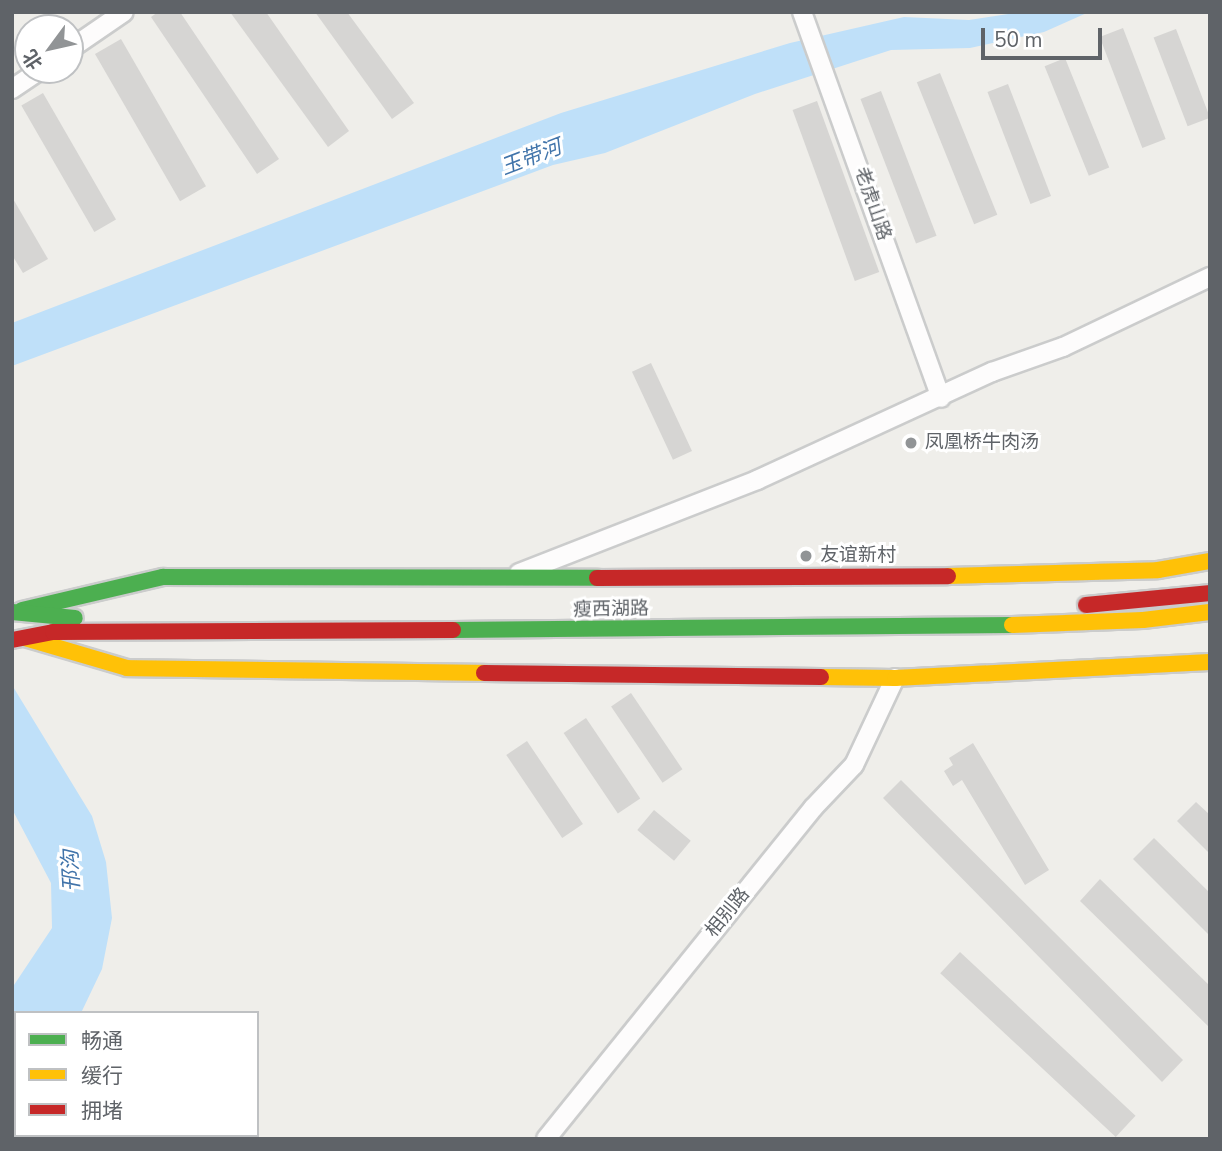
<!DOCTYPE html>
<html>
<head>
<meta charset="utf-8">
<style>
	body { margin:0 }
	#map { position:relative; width:1222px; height:1151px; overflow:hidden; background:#efeeea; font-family:"Nunito Sans","Noto Sans SC",sans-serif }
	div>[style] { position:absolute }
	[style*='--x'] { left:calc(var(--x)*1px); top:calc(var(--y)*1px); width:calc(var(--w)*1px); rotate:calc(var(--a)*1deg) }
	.water>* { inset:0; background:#bfe0f9 }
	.building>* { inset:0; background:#d6d5d3; transform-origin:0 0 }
	.roads { filter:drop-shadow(2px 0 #cbcccc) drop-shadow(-2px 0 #cbcccc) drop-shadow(0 2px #cbcccc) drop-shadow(0 -2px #cbcccc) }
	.street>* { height:18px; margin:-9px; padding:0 9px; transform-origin:9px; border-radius:9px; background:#fdfcfc }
	.fast>* { height:16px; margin:-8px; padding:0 8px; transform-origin:8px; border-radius:8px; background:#4caf50 }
	.slow>* { height:16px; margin:-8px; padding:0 8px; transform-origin:8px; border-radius:8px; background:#ffc107 }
	.jam>* { height:16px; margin:-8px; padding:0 8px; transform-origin:8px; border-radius:8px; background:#c62828 }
	.dots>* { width:19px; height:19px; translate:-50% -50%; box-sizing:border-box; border:4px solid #fff; border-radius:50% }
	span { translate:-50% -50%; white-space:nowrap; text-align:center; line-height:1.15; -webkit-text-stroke:6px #fff; paint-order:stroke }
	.street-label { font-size:19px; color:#5f6368 }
	.poi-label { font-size:19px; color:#5f6368 }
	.left { translate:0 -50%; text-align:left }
	.water-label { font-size:21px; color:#4174aa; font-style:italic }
	.frame { position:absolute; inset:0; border:14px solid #5f6368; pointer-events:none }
	.legend { position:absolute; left:14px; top:1011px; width:245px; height:126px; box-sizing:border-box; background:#fff; border:2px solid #bfc1c3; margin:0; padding:9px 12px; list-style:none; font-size:21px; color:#5f6368 }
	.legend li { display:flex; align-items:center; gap:14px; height:35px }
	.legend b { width:35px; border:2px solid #bfc1c3 }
	.north { position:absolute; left:14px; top:14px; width:70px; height:70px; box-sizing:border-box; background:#fff; border:2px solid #bfc1c3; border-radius:50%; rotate:237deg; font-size:19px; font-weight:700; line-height:28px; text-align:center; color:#5f6368 }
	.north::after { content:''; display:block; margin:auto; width:24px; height:32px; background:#919496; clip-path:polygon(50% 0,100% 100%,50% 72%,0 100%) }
	.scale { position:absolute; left:981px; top:28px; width:121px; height:32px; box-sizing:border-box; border:4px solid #5f6368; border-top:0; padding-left:9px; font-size:21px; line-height:24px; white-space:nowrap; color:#5f6368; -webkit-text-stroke:5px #fff; paint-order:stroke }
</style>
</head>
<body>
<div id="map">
	<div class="water">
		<i style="clip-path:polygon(1022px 12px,1089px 12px,1044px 32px,970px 48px,891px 50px,755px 94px,605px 153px,553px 165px,12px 366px,12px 323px,561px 113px,790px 43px,904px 17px,969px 20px)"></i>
		<i style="clip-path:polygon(12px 685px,92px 816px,106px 862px,112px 918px,102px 969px,81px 1013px,16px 1013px,12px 1077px,12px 988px,52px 928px,51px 883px,12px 809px)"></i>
	</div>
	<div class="building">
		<i style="clip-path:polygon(158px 12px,180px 12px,279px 159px,257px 174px,151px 17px)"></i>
		<i style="clip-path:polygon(230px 12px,266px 12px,349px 131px,328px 147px)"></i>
		<i style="clip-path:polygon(315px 12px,347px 12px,414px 103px,392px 119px)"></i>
		<i style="left:1123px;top:28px;width:119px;height:25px;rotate:69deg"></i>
		<i style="left:1176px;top:29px;width:95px;height:24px;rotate:69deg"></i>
		<i style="left:121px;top:39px;width:170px;height:30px;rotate:60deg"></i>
		<i style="left:1065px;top:58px;width:118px;height:22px;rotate:68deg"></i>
		<i style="left:940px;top:73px;width:153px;height:25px;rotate:68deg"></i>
		<i style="left:1008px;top:84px;width:120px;height:22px;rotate:69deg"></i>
		<i style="left:881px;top:91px;width:155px;height:22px;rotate:69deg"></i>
		<i style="left:43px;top:93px;width:146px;height:25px;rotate:60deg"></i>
		<i style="left:817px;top:101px;width:182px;height:26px;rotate:70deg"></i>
		<i style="clip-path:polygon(12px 197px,48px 259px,23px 273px,12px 255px)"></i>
		<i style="left:651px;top:363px;width:97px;height:21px;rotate:65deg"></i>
		<i style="left:631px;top:693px;width:92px;height:24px;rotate:56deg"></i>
		<i style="left:586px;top:718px;width:97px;height:27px;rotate:56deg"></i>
		<i style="left:527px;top:741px;width:100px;height:25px;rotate:56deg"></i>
		<i style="clip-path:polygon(973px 743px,1049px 870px,1025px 885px,962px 780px,953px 786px,944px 771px,953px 765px,949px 758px)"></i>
		<i style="clip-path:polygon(901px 780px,1183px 1060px,1162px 1082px,883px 798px)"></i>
		<i style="clip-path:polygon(1196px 802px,1210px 815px,1210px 854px,1177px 821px)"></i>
		<i style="left:654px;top:810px;width:48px;height:26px;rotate:40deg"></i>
		<i style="clip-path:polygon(1154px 838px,1210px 893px,1210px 936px,1133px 859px)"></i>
		<i style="clip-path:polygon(1100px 879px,1210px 986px,1210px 1028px,1080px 901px)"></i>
		<i style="left:960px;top:952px;width:240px;height:29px;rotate:43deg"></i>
	</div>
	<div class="roads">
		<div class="street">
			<i style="--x:802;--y:12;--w:410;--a:70.2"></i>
			<i style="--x:70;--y:49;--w:65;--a:-34.4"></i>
			<i style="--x:12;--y:89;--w:34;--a:-34"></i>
			<i style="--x:519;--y:573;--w:256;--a:-21.3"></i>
			<i style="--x:757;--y:480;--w:259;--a:-24.7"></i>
			<i style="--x:992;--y:372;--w:75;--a:-19.4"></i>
			<i style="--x:1063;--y:347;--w:163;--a:-25.5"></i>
			<i style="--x:546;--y:1139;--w:425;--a:-51.1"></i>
			<i style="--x:813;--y:808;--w:59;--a:-46.4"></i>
			<i style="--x:854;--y:765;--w:96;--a:-64.8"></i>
		</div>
		<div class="fast">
			<i style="--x:22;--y:610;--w:145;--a:-13.2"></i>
			<i style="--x:163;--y:577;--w:434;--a:0.1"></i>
			<i style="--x:12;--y:612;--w:63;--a:5.4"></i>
			<i style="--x:453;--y:630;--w:559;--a:-0.51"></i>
		</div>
		<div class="slow">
			<i style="--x:948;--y:576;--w:210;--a:-1.6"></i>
			<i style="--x:1158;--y:570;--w:53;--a:-9.8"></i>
			<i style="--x:1012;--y:625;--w:131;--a:-2.2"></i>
			<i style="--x:1143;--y:620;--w:67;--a:-6.8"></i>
			<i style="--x:25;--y:638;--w:106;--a:16.4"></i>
			<i style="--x:127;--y:668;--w:357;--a:0.8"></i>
			<i style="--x:821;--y:677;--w:74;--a:0.8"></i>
			<i style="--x:895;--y:678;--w:315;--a:-2.9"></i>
		</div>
		<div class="jam">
			<i style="--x:597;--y:578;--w:351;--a:-0.3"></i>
			<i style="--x:1086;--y:605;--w:125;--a:-5.5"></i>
			<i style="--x:12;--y:640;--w:42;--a:-11"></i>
			<i style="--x:53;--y:632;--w:400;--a:-0.3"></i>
			<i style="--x:484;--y:673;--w:337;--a:0.7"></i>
		</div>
	</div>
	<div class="dots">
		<i style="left:911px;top:443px;background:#919496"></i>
		<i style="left:806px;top:556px;background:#919496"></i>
	</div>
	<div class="street-label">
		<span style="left:872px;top:204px;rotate:71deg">老虎山路</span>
		<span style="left:611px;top:610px;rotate:-1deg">瘦西湖路</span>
		<span style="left:728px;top:913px;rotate:-51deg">相别路</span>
	</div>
	<div class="poi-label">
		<span class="left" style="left:925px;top:443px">凤凰桥牛肉汤</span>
		<span class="left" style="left:820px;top:556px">友谊新村</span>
	</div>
	<div class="water-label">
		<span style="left:531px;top:157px;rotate:-21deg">玉带河</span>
		<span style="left:71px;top:871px;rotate:-93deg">邗沟</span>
	</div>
	<div class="frame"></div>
	<ul class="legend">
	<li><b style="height:9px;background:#4caf50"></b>畅通</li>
	<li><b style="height:9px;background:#ffc107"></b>缓行</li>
	<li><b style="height:9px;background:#c62828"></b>拥堵</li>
	</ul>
	<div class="north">北</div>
	<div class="scale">50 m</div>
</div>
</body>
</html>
